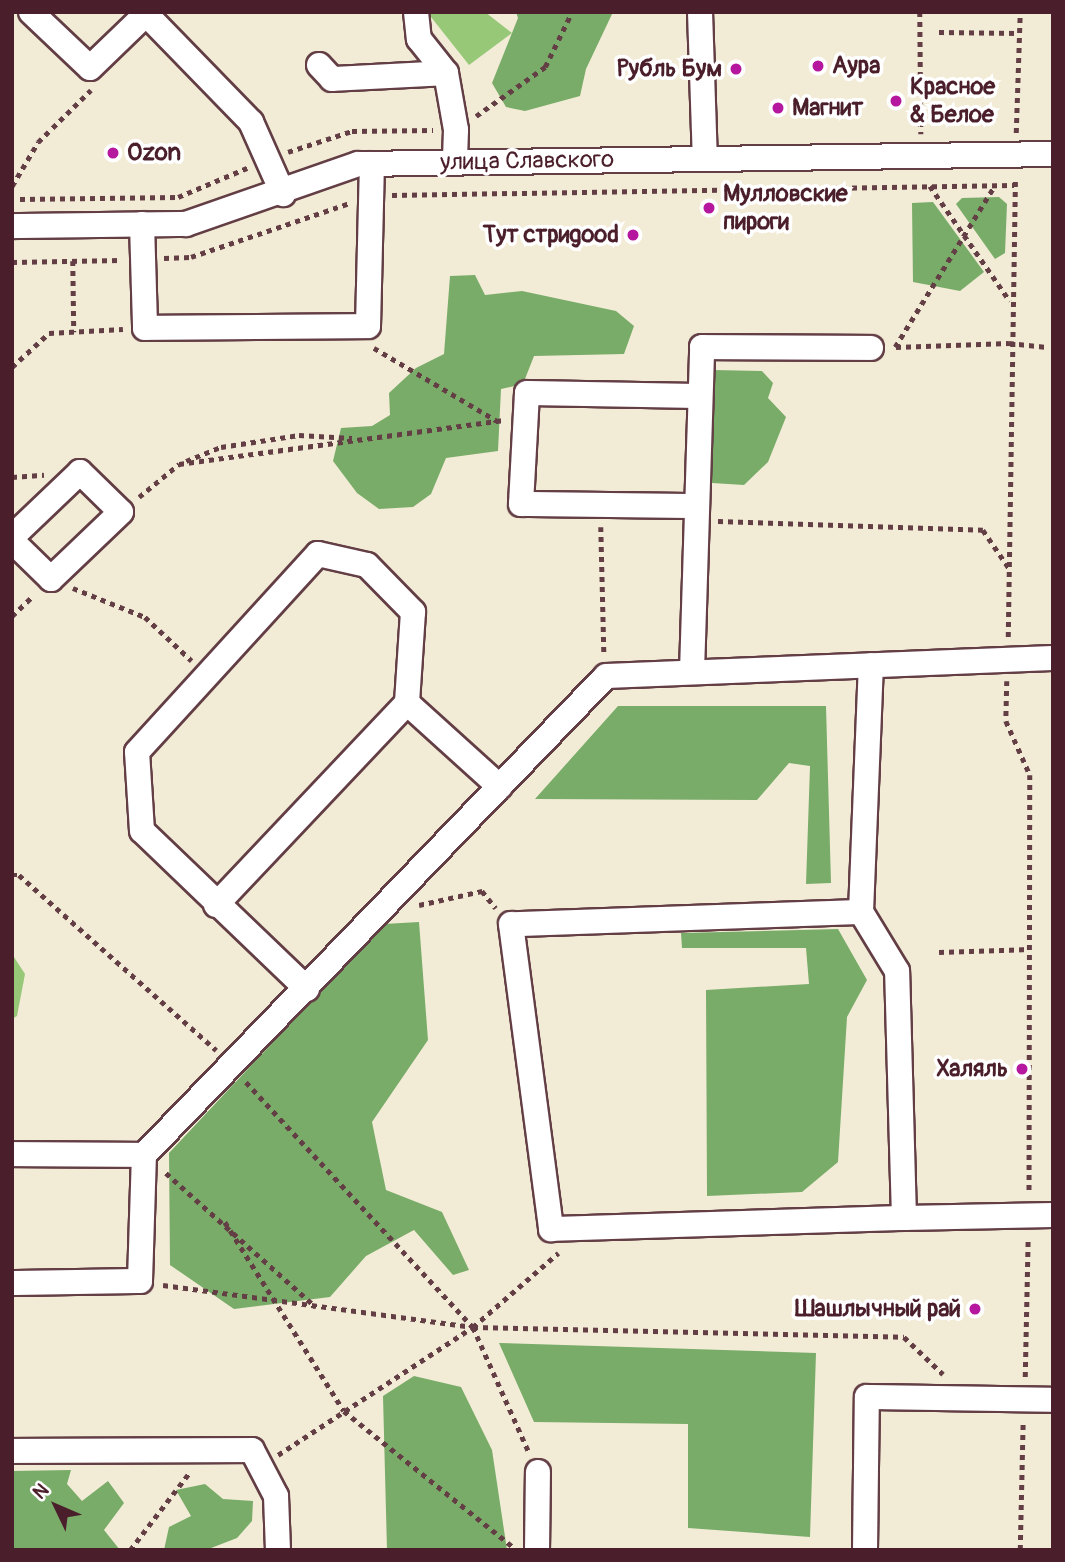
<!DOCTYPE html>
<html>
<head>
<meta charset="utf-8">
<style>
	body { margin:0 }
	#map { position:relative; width:1065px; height:1562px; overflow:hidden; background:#f2ecd7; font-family:Pangolin,sans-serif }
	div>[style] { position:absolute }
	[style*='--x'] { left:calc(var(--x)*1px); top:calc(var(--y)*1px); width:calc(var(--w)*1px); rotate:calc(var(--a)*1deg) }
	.green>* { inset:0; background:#97c878 }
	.forest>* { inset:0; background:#79ac68 }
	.path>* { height:4.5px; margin-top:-2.25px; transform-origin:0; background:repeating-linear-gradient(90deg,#633e45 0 5px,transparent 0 10px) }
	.roads { filter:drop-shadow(2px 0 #633e45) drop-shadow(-2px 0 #633e45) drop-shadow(0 2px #633e45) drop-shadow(0 -2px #633e45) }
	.minor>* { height:24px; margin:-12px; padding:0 12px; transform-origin:12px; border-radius:12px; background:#fff }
	.dots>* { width:19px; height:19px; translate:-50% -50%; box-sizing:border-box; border:4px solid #fff; border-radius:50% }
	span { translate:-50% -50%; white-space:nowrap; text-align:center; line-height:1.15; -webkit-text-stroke:7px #fff; paint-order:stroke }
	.poi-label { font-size:24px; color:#4a1f2b; font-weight:700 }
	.left { translate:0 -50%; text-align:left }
	.right { translate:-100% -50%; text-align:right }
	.street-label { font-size:24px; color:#4a1f2b }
	.frame { position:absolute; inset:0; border:14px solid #4a1f2b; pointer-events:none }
	.north { position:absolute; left:21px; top:1471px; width:70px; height:70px; -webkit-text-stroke:5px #fff; paint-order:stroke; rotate:314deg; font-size:19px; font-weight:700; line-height:28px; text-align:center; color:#4a1f2b }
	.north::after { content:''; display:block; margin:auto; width:24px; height:32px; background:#4a1f2b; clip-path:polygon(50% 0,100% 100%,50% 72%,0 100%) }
</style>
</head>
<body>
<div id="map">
	<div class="green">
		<i style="clip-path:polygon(427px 12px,485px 12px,512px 33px,469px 65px)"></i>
		<i style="clip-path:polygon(12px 954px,25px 974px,17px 1016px,12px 1019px)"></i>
	</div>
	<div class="forest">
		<i style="clip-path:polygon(516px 12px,613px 12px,586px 69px,580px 96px,525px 111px,506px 107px,492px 83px,518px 18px)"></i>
		<i style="clip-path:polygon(999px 197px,1007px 204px,1005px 253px,995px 259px,956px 204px,962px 198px)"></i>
		<i style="clip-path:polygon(933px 202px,984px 272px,960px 291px,913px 282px,912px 203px)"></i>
		<i style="clip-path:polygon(475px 275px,485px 295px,522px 291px,616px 311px,634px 326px,624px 354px,534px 356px,523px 384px,501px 389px,498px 451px,446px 458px,431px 494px,413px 507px,379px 509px,357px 493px,333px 461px,341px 428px,372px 426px,390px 415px,389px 393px,416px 368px,444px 354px,450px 276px)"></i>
		<i style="clip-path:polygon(713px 370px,762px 371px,773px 383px,768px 398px,786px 417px,768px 462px,744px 485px,712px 483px,708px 465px)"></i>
		<i style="clip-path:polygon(618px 706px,826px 706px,831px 883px,806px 884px,810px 766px,789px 763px,757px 800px,535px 799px)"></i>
		<i style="clip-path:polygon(419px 922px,428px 1040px,372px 1122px,386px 1190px,442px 1212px,469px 1270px,453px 1275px,414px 1230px,366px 1256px,330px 1297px,234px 1309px,170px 1265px,169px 1153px,384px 924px)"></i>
		<i style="clip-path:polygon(838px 929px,867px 980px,847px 1017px,838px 1162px,802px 1192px,707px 1196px,706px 990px,809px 984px,806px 948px,682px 948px,681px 933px)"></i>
		<i style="clip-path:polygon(499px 1343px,816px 1353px,810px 1537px,688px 1528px,688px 1424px,534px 1422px)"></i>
		<i style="clip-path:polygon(414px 1376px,461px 1387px,492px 1450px,507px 1550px,387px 1550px,383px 1396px)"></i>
		<i style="clip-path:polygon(71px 1470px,67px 1484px,82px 1501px,108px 1481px,124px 1503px,104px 1530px,120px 1550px,12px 1550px,12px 1471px)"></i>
		<i style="clip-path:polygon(205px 1484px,223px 1499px,253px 1501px,252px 1521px,237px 1538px,206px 1550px,164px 1550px,169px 1527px,191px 1516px,176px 1490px)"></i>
	</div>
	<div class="path">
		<i style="--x:920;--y:12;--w:122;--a:89.5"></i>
		<i style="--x:939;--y:32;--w:80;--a:0.7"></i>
		<i style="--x:476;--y:116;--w:85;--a:-35.4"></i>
		<i style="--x:545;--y:67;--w:61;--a:-63.9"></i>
		<i style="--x:1016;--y:133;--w:121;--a:-88.1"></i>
		<i style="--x:288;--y:152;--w:67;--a:-18.2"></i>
		<i style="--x:352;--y:131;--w:81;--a:-0.7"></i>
		<i style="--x:12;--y:186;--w:51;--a:-59.4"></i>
		<i style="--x:38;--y:142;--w:74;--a:-44.5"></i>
		<i style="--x:930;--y:186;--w:140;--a:55.2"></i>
		<i style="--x:392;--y:195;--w:622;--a:-0.92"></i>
		<i style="--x:20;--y:199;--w:158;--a:-0.7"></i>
		<i style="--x:178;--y:197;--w:75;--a:-22.8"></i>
		<i style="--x:164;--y:258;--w:27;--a:-2"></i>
		<i style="--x:191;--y:257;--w:168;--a:-18.8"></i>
		<i style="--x:73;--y:261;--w:71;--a:89.2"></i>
		<i style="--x:12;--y:262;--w:109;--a:-1.1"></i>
		<i style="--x:895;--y:347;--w:190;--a:-58.3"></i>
		<i style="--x:896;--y:347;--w:113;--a:-2"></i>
		<i style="--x:1009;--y:343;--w:38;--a:6"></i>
		<i style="--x:374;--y:348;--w:143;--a:30.7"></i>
		<i style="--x:12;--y:367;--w:50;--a:-42.6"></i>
		<i style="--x:49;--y:333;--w:74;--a:-3.1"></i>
		<i style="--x:186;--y:461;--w:38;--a:-22"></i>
		<i style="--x:221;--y:447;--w:79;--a:-8.7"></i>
		<i style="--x:299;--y:435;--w:53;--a:3.2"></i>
		<i style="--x:12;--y:477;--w:32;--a:-4"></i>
		<i style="--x:139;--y:497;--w:52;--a:-39.5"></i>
		<i style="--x:179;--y:464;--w:328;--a:-7.7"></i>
		<i style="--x:718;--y:521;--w:265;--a:1.9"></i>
		<i style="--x:983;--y:530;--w:46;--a:55.6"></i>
		<i style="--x:601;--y:527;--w:125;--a:88.6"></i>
		<i style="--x:73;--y:588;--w:78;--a:21.9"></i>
		<i style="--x:145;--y:617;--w:64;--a:43.1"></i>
		<i style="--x:12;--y:616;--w:30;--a:-44"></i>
		<i style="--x:1008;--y:637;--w:460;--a:-89.1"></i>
		<i style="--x:1007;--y:681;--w:40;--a:91.4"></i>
		<i style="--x:1006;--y:721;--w:59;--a:66"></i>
		<i style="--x:1030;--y:775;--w:417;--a:90.1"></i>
		<i style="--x:12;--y:875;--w:7;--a:0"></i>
		<i style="--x:19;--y:875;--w:264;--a:41.6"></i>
		<i style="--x:419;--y:905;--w:65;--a:-12.5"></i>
		<i style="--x:482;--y:891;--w:22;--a:51"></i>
		<i style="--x:939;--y:952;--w:90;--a:-1.9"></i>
		<i style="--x:246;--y:1082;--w:334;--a:47.2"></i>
		<i style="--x:473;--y:1327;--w:137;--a:65.9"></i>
		<i style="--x:166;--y:1173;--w:201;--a:41.8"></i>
		<i style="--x:225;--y:1222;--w:223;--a:57.8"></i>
		<i style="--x:344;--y:1411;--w:217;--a:38.8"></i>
		<i style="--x:163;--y:1285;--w:313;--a:7.7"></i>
		<i style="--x:473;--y:1327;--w:113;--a:-41"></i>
		<i style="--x:1025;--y:1377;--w:138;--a:-88.8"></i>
		<i style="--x:278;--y:1455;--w:233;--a:-33.3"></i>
		<i style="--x:473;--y:1327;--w:431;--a:1.3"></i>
		<i style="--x:904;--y:1337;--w:54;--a:43.5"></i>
		<i style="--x:130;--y:1550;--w:97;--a:-52.5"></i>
		<i style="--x:1020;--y:1550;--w:129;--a:-88.7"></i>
	</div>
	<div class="roads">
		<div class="minor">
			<i style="--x:31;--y:12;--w:81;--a:43.5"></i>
			<i style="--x:90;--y:68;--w:78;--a:-44"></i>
			<i style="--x:146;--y:14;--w:151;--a:45.8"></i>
			<i style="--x:251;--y:122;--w:79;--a:66"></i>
			<i style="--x:416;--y:12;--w:27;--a:84"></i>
			<i style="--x:419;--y:39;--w:43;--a:51.5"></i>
			<i style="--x:446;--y:73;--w:58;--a:80"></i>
			<i style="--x:456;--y:130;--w:32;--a:92"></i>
			<i style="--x:700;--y:12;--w:147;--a:88.1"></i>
			<i style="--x:319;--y:65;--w:19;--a:47"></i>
			<i style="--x:332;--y:79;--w:114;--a:-3"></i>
			<i style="--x:142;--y:224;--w:104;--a:88.3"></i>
			<i style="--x:145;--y:328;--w:223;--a:-0.5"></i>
			<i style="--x:368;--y:326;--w:162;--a:-88.6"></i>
			<i style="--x:12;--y:226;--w:174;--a:-0.7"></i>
			<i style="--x:186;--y:224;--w:182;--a:-19.2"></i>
			<i style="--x:358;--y:164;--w:695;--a:-0.82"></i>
			<i style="--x:697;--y:506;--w:176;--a:-179.3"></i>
			<i style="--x:521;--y:504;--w:111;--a:-86.9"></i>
			<i style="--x:527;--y:393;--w:173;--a:1"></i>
			<i style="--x:12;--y:537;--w:94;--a:-43.7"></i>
			<i style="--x:80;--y:472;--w:57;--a:44.3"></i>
			<i style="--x:121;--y:512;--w:97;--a:136.3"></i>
			<i style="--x:51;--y:579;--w:54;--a:-135.7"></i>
			<i style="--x:692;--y:672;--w:325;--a:-88.2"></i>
			<i style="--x:702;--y:347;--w:169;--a:0.3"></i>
			<i style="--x:216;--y:905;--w:278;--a:-46.6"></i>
			<i style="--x:861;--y:912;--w:350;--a:178"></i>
			<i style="--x:511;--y:924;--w:308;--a:82.5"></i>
			<i style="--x:551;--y:1229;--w:353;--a:-1.8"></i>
			<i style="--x:904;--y:1218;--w:247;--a:-91.6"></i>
			<i style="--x:897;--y:971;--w:69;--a:-121.4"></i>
			<i style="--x:861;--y:912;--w:247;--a:-87.7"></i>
			<i style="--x:307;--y:989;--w:228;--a:-136.2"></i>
			<i style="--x:142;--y:831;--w:79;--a:-93.6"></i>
			<i style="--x:137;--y:752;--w:268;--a:-47.6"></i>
			<i style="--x:318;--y:554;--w:50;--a:12.7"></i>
			<i style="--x:367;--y:565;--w:66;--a:45.6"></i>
			<i style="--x:413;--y:612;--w:91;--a:93.8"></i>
			<i style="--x:407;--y:703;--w:125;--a:42.1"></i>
			<i style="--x:12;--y:1154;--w:132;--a:0.4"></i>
			<i style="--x:144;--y:1155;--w:665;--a:-46.03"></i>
			<i style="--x:606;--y:676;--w:447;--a:-2.3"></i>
			<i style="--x:904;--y:1218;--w:149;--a:-1.2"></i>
			<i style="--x:12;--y:1283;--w:128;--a:-0.9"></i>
			<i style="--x:140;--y:1281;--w:126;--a:-88.2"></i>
			<i style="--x:12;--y:1451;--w:240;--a:-0.2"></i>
			<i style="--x:252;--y:1450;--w:52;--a:62.4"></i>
			<i style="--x:276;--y:1496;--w:54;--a:87.9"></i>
			<i style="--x:537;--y:1550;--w:78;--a:-89.3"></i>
			<i style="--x:865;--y:1550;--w:153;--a:-89.3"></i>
			<i style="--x:867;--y:1397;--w:186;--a:0.9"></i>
		</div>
	</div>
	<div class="dots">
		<i style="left:818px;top:66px;background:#b5179e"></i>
		<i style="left:736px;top:69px;background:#b5179e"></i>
		<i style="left:896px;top:101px;background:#b5179e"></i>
		<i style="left:778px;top:108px;background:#b5179e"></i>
		<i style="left:113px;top:153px;background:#b5179e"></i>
		<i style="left:709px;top:208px;background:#b5179e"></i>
		<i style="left:633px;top:235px;background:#b5179e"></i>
		<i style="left:1022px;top:1069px;background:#b5179e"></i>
		<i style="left:975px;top:1309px;background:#b5179e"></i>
	</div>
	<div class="poi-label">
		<span class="left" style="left:832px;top:66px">Аура</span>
		<span class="right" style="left:722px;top:69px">Рубль Бум</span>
		<span class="left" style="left:910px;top:101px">Красное<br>&amp; Белое</span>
		<span class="left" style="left:792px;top:108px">Магнит</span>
		<span class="left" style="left:127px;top:153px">Ozon</span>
		<span class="left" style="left:723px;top:208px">Мулловские<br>пироги</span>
		<span class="right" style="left:619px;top:235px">Тут стриgood</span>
		<span class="right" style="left:1008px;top:1069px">Халяль</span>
		<span class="right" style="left:961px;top:1309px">Шашлычный рай</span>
	</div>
	<div class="street-label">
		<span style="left:527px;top:161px;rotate:-1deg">улица Славского</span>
	</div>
	<div class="frame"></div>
	<div class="north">N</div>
</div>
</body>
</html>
